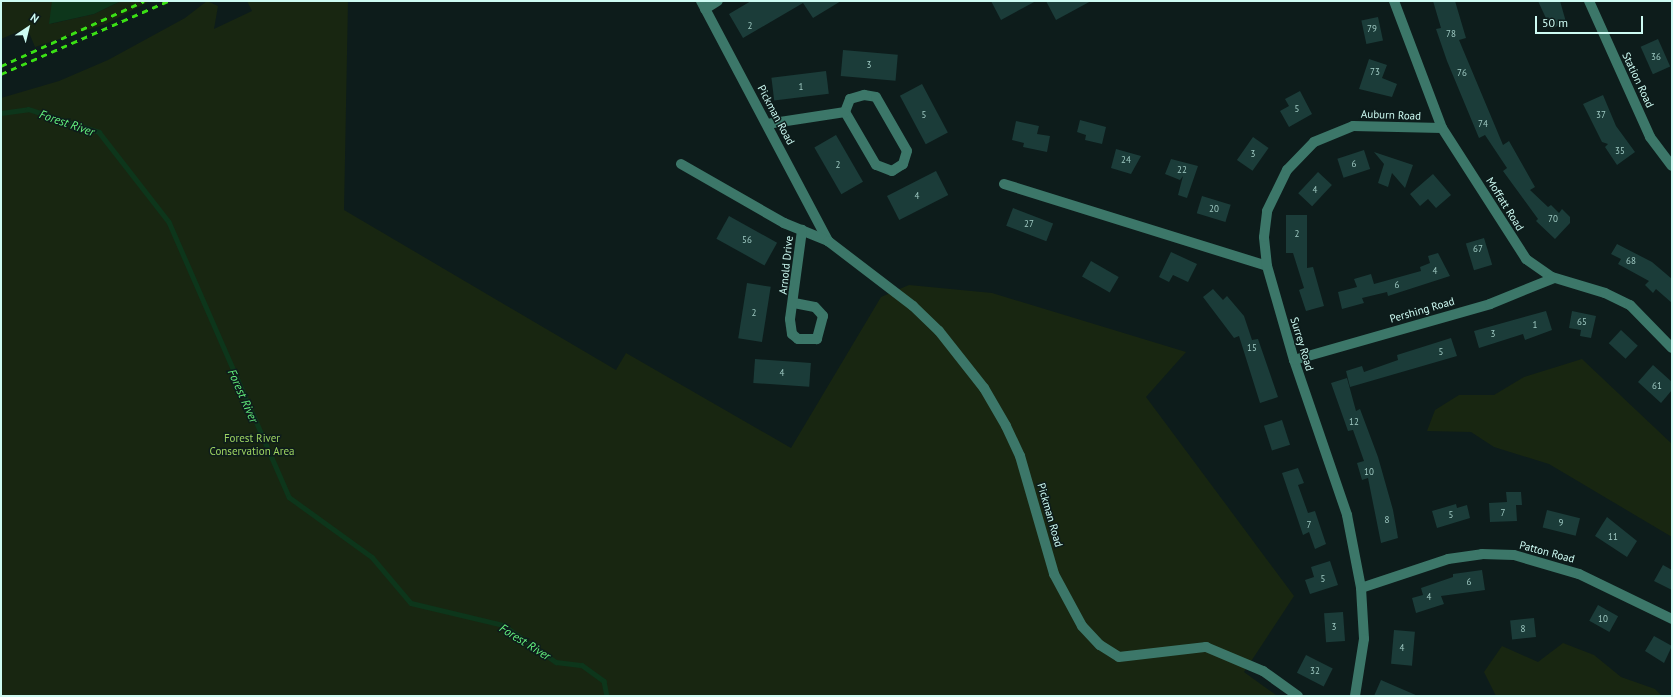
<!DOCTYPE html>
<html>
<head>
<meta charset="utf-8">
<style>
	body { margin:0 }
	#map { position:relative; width:1673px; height:697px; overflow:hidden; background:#0d1c1b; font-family:"PT Sans",sans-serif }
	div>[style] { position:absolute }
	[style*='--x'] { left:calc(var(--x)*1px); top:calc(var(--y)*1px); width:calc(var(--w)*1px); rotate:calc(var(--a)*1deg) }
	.green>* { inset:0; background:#182611 }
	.water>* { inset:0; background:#0d361b }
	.stream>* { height:4.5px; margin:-2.25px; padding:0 2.25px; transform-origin:2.25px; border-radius:2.25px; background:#0d361b }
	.building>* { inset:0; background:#1b3c39; transform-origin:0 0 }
	.minor>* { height:10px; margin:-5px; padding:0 5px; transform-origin:5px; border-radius:5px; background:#3c7769 }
	.rail>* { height:3px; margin-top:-1.5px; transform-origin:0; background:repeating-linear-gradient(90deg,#3ae014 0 6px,transparent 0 11px) }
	span { translate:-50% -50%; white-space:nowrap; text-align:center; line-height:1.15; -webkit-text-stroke:3px #0d1c1b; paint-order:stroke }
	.number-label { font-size:9px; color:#a0cbc4 }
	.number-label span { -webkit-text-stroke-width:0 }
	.street-label { font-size:11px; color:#cdfbf3 }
	.park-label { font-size:11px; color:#9ed360 }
	.water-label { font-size:12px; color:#64f17d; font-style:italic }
	.frame { position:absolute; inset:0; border:2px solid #cdfbf3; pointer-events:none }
	.north { position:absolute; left:8px; top:8px; width:40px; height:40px; -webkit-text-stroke:3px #0d1c1b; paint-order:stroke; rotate:35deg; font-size:11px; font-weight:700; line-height:16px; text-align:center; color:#cdfbf3 }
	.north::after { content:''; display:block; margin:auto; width:14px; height:18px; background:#cdfbf3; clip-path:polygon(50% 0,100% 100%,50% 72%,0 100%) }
	.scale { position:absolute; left:1535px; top:16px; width:108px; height:18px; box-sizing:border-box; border:2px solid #cdfbf3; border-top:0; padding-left:5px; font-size:12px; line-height:14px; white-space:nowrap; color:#cdfbf3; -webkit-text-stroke:3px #0d1c1b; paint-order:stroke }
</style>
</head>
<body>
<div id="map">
	<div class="green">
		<i style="clip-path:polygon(1px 1px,91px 1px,50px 24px,94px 14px,121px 1px,150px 1px,106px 24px,35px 47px,27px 28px,1px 39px)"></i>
		<i style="clip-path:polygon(207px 1px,218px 6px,214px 29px,252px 11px,247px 1px,348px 1px,344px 210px,616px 370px,626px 353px,791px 448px,881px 297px,909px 285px,992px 293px,1186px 352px,1146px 397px,1294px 596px,1244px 672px,1276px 695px,1px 696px,1px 98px,59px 81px,108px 60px,185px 18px)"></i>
		<i style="clip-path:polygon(1582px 359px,1672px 444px,1672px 537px,1549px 464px,1494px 447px,1471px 432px,1427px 431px,1435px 410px,1459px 395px,1494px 395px,1524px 377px)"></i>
		<i style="clip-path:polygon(1563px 643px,1594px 655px,1621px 677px,1655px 689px,1662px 696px,1496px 696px,1484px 672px,1502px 646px,1538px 662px)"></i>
	</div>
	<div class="water">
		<i style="clip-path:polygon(52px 1px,121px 1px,94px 14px,49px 24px)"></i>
	</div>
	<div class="stream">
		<i style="--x:1;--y:113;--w:27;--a:-8"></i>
		<i style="--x:28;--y:109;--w:75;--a:17.9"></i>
		<i style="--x:99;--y:132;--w:114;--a:52.1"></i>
		<i style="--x:169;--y:222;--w:300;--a:66.4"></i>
		<i style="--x:289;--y:497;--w:102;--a:35.9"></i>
		<i style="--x:372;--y:557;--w:60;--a:49.7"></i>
		<i style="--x:411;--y:603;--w:95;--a:13.4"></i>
		<i style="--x:503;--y:625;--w:65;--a:34.9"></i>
		<i style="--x:556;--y:662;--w:26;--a:7"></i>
		<i style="--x:582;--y:665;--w:27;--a:36"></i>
		<i style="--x:604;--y:681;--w:15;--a:79"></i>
	</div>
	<div class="building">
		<i style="clip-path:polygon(751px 1px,841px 1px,813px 18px,803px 3px,743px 38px,729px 14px)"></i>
		<i style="clip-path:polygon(991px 1px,1036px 1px,1001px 20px)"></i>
		<i style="clip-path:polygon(1046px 1px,1091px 1px,1056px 20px)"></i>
		<i style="clip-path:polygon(1433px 1px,1455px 1px,1466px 38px,1459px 40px,1503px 145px,1509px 141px,1535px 187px,1530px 190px,1548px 207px,1551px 205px,1559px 213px,1562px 209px,1570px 217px,1570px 223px,1555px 239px,1536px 221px,1538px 219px,1503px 171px,1507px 168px,1485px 135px,1479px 138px,1447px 61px,1436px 29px,1441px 28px)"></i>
		<i style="clip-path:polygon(1538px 1px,1560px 1px,1566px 22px,1551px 29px)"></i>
		<i style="left:1378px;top:17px;width:24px;height:17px;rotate:78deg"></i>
		<i style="left:1658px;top:39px;width:30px;height:19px;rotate:66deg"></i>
		<i style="left:843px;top:50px;width:55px;height:26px;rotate:5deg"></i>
		<i style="clip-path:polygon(1369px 59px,1387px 65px,1382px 78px,1397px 84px,1392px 97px,1359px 89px)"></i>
		<i style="left:826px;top:71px;width:23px;height:55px;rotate:83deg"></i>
		<i style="left:922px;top:84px;width:55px;height:25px;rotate:62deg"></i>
		<i style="clip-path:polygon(1300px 91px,1312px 114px,1289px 127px,1280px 111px,1289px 106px,1285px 99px)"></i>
		<i style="clip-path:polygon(1603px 95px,1616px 126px,1635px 152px,1617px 165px,1605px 147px,1608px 144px,1602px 142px,1583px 104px)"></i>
		<i style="clip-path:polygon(1080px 120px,1106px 127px,1102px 144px,1085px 140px,1086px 135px,1077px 132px)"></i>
		<i style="clip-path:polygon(1016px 121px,1039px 126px,1037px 134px,1050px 136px,1047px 152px,1023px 147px,1024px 143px,1012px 140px)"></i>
		<i style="left:836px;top:135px;width:54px;height:25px;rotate:60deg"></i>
		<i style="left:1253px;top:137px;width:19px;height:28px;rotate:35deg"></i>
		<i style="clip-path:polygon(1116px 149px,1141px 156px,1131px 174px,1111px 168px)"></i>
		<i style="left:1364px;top:150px;width:20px;height:28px;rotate:72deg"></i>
		<i style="clip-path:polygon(1374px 152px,1413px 165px,1405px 188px,1392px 173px,1388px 187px,1378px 183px,1384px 164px)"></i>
		<i style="clip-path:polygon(1171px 159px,1198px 166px,1187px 198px,1178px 195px,1183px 176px,1180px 180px,1165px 174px)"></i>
		<i style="left:936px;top:171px;width:27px;height:55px;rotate:63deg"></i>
		<i style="left:1318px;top:172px;width:19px;height:29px;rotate:43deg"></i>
		<i style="clip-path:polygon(1433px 174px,1451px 195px,1436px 208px,1428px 199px,1420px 206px,1410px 194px)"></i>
		<i style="left:1202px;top:196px;width:30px;height:18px;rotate:17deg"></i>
		<i style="left:1013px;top:208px;width:43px;height:19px;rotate:21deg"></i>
		<i style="clip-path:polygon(1286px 215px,1307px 215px,1307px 268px,1313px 267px,1324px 306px,1306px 311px,1299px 290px,1304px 288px,1293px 253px,1286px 253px)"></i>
		<i style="left:729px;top:216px;width:55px;height:26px;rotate:29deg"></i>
		<i style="left:1484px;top:238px;width:28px;height:19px;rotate:73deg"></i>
		<i style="clip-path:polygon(1617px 244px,1652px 262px,1672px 279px,1672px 303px,1656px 289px,1653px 293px,1645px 285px,1649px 281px,1618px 264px,1621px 259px,1611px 254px)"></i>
		<i style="clip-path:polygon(1171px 252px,1197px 264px,1188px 282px,1173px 275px,1169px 282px,1159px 277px)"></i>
		<i style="clip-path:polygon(1438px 253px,1450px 276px,1388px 296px,1387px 292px,1362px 298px,1364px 303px,1342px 309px,1338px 292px,1357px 287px,1354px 279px,1371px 274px,1374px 284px,1421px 271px,1420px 267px,1430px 263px,1428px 256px)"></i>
		<i style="left:1091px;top:261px;width:32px;height:18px;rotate:30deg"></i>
		<i style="left:747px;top:283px;width:24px;height:56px;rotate:9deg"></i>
		<i style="clip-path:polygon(1213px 289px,1223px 300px,1227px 296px,1244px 316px,1252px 340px,1258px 339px,1278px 397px,1260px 403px,1239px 336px,1234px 338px,1203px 297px)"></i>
		<i style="clip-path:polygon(1546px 311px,1552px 330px,1525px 340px,1523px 334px,1479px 348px,1474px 331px)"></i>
		<i style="clip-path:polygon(1572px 311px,1596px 316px,1591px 338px,1580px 336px,1581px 330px,1569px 328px)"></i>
		<i style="left:1621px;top:330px;width:23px;height:18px;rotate:43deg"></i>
		<i style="clip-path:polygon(1451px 338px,1457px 356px,1350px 387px,1346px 371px,1362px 366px,1364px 372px,1398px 360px,1397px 355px)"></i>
		<i style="left:755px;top:359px;width:56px;height:24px;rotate:4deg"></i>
		<i style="clip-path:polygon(1653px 365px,1672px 382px,1672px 390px,1661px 403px,1638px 382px)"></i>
		<i style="clip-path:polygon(1347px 378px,1356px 411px,1360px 409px,1378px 457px,1393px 510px,1398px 538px,1381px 543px,1368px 478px,1362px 480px,1357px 463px,1364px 461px,1353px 430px,1348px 431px,1331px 383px)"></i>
		<i style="left:1282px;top:420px;width:26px;height:19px;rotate:72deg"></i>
		<i style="clip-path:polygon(1298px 468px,1304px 483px,1298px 485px,1308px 513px,1315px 511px,1326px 544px,1315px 549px,1309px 532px,1303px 535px,1282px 473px)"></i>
		<i style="clip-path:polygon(1506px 492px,1521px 492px,1522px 505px,1516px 505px,1517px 521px,1490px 522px,1489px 503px,1507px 502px)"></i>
		<i style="clip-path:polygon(1456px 504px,1457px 508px,1467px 505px,1470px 518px,1437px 528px,1432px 511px)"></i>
		<i style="left:1547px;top:510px;width:34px;height:18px;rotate:14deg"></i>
		<i style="clip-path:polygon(1607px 517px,1637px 541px,1627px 557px,1595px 536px)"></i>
		<i style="clip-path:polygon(1330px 561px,1338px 585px,1310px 594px,1305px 580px,1314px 577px,1311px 567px)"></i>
		<i style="clip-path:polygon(1663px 565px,1672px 570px,1672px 590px,1654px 581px)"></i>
		<i style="clip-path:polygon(1482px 570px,1485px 590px,1441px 596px,1444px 604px,1416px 613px,1412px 598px,1423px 595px,1421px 588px,1453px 577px,1453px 574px)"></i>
		<i style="left:1598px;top:605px;width:23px;height:18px;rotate:29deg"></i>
		<i style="left:1343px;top:612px;width:29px;height:19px;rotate:86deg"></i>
		<i style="left:1534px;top:618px;width:19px;height:24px;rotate:84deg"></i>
		<i style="left:1394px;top:630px;width:21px;height:34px;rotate:5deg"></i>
		<i style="clip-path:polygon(1654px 636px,1672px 646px,1664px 663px,1645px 651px)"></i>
		<i style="left:1306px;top:655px;width:30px;height:20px;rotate:27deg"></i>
		<i style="clip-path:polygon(1381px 680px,1418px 696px,1374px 696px)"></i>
	</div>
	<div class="minor">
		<i style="--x:701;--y:1;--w:272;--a:62.1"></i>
		<i style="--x:1394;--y:1;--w:136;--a:69.3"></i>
		<i style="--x:1442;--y:128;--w:156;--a:57.3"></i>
		<i style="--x:1526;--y:259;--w:32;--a:35"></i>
		<i style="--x:1552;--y:277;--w:55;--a:16.8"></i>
		<i style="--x:1605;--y:293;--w:28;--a:26"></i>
		<i style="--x:1630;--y:305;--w:60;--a:45.7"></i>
		<i style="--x:1589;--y:1;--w:149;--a:65.8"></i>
		<i style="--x:1650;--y:137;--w:36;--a:53"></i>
		<i style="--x:705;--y:9;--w:15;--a:-32"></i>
		<i style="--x:864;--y:95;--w:12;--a:9"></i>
		<i style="--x:876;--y:97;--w:62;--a:60.1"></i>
		<i style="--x:907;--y:151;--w:14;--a:107"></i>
		<i style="--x:903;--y:164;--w:13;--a:148"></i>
		<i style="--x:892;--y:171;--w:17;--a:-159"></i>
		<i style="--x:876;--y:165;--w:61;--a:-120.3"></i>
		<i style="--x:845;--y:112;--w:14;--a:-69"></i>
		<i style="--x:850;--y:99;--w:15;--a:-16"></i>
		<i style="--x:767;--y:124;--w:79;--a:-8.7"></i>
		<i style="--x:681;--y:164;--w:119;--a:29.8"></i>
		<i style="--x:784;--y:223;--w:48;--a:22.2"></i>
		<i style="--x:828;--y:241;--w:107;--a:37.4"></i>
		<i style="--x:913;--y:306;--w:36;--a:44"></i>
		<i style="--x:939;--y:331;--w:73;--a:51.7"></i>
		<i style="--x:984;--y:388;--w:44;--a:59.9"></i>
		<i style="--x:1006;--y:426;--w:33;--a:65"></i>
		<i style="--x:1020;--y:456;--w:123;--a:73.9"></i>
		<i style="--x:1054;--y:574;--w:59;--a:61.7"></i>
		<i style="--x:1082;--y:626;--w:26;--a:47"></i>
		<i style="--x:1100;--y:645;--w:22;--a:32"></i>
		<i style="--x:1119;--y:657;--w:88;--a:-6.6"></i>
		<i style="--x:1206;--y:647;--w:62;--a:22.8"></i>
		<i style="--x:1263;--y:671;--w:43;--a:35.5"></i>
		<i style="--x:1004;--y:184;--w:275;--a:17.3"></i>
		<i style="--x:1267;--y:266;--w:98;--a:74"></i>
		<i style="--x:1294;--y:360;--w:164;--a:71.1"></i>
		<i style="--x:1347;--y:515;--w:74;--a:79.1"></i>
		<i style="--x:1361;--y:588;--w:51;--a:86.6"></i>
		<i style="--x:1364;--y:639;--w:58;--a:99"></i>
		<i style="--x:1267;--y:266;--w:29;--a:-96"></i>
		<i style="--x:1264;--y:237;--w:26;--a:-83"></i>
		<i style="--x:1267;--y:211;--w:46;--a:-64"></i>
		<i style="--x:1287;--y:170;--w:39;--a:-46"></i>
		<i style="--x:1314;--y:142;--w:42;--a:-22.3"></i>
		<i style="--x:1353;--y:126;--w:89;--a:1.3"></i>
		<i style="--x:794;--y:303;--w:21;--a:11"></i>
		<i style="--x:815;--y:307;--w:12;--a:48"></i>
		<i style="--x:823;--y:316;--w:24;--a:105"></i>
		<i style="--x:817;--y:339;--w:19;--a:180"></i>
		<i style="--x:798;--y:339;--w:8;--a:-140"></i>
		<i style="--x:792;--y:334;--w:15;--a:-98"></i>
		<i style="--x:790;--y:319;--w:90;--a:-82.3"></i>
		<i style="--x:1294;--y:360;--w:204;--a:-15.9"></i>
		<i style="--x:1490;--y:304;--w:69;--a:-22.1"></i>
		<i style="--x:1361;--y:588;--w:92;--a:-18.4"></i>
		<i style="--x:1448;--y:559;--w:34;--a:-8"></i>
		<i style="--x:1482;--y:554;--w:32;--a:2"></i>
		<i style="--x:1514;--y:555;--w:68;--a:16.3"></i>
		<i style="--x:1579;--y:574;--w:103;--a:25.8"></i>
	</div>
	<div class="rail">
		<i style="--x:1;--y:66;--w:157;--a:-24.4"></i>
		<i style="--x:1;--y:74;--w:182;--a:-23.6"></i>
	</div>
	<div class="number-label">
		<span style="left:750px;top:26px">2</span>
		<span style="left:1372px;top:29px">79</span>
		<span style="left:1451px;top:34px">78</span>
		<span style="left:1656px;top:57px">36</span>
		<span style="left:869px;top:65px">3</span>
		<span style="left:1375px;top:72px">73</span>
		<span style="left:1462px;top:73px">76</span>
		<span style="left:801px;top:87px">1</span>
		<span style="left:1297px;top:109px">5</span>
		<span style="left:924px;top:115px">5</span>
		<span style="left:1601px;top:115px">37</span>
		<span style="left:1483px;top:124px">74</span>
		<span style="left:1620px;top:151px">35</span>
		<span style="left:1253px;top:154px">3</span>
		<span style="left:1126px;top:160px">24</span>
		<span style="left:1354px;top:164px">6</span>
		<span style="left:838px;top:165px">2</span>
		<span style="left:1182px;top:170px">22</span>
		<span style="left:1315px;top:190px">4</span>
		<span style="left:917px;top:196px">4</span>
		<span style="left:1214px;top:209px">20</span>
		<span style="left:1553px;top:219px">70</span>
		<span style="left:1029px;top:224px">27</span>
		<span style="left:1297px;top:234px">2</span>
		<span style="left:747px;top:240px">56</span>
		<span style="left:1478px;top:249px">67</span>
		<span style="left:1631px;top:261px">68</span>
		<span style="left:1435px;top:271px">4</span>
		<span style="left:1397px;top:285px">6</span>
		<span style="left:754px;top:313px">2</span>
		<span style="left:1582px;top:322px">65</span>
		<span style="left:1535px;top:325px">1</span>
		<span style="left:1493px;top:334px">3</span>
		<span style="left:1252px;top:348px">15</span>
		<span style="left:1441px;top:352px">5</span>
		<span style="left:782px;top:373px">4</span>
		<span style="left:1657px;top:386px">61</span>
		<span style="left:1354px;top:422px">12</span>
		<span style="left:1369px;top:472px">10</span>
		<span style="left:1503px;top:513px">7</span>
		<span style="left:1451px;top:515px">5</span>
		<span style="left:1387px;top:520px">8</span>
		<span style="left:1561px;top:523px">9</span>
		<span style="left:1309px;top:525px">7</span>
		<span style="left:1613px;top:537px">11</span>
		<span style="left:1323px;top:579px">5</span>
		<span style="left:1469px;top:582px">6</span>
		<span style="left:1429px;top:597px">4</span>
		<span style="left:1603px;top:619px">10</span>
		<span style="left:1334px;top:627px">3</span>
		<span style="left:1523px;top:629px">8</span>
		<span style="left:1402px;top:648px">4</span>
		<span style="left:1315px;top:671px">32</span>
	</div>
	<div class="street-label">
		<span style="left:1638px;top:80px;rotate:65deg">Station Road</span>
		<span style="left:776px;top:115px;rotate:62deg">Pickman Road</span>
		<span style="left:1391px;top:115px;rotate:2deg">Auburn Road</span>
		<span style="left:1505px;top:204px;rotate:58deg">Moffatt Road</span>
		<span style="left:786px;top:265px;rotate:-84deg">Arnold Drive</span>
		<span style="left:1422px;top:310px;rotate:-16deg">Pershing Road</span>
		<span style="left:1302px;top:344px;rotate:73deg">Surrey Road</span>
		<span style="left:1050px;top:515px;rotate:74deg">Pickman Road</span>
		<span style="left:1547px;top:552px;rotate:15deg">Patton Road</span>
	</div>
	<div class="park-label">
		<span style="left:252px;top:445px">Forest River<br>Conservation Area</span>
	</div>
	<div class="water-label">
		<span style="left:67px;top:123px;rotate:19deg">Forest River</span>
		<span style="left:243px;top:396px;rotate:66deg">Forest River</span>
		<span style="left:525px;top:642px;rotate:32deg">Forest River</span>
	</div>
	<div class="frame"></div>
	<div class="north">N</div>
	<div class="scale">50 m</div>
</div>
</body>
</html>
